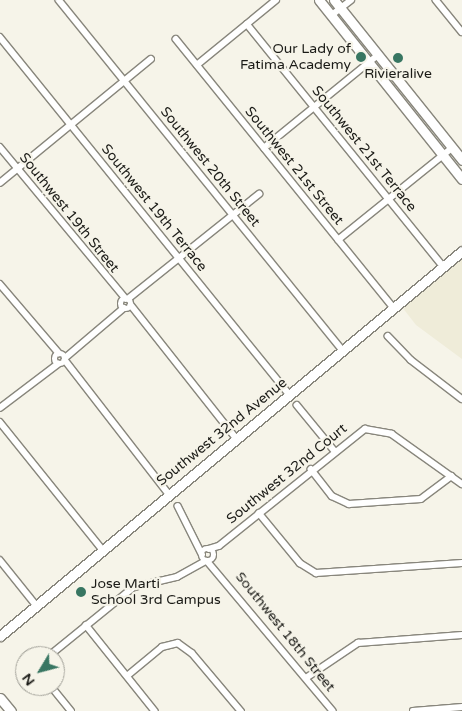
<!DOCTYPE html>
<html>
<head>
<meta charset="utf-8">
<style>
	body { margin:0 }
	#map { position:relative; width:462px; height:711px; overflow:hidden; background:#f6f4e9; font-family:"Varela Round",sans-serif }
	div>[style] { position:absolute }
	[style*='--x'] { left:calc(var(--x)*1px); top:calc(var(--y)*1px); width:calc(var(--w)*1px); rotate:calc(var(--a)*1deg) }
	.built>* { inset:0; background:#efecd9 }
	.roads { filter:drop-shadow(1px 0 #88867c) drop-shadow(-1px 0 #88867c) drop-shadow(0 1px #88867c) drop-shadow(0 -1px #88867c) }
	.street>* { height:5.5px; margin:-2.75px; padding:0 2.75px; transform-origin:2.75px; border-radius:2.75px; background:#fff }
	.street>.ring { margin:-2.75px; padding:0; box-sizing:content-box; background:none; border:5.5px solid #fff; border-radius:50% }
	.secondary>* { height:9px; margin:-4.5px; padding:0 4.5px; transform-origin:4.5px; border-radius:4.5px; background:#fff }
	.dots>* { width:14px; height:14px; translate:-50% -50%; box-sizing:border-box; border:2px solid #f6f4e9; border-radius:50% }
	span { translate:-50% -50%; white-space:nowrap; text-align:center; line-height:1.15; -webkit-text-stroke:4.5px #f6f4e9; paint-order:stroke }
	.poi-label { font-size:14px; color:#1b1b17 }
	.right { translate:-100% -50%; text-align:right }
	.left { translate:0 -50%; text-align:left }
	.street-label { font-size:14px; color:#1b1b17 }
	.north { position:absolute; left:15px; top:646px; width:50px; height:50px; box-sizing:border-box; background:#f6f4e9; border:1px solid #9e9d95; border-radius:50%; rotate:233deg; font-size:14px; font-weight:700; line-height:20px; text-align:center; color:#1b1b17 }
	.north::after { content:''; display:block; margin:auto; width:18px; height:22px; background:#387662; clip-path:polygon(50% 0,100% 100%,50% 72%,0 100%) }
</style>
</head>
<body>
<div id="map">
	<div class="built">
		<i style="clip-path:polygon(462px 259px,462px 359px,416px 325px,402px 307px)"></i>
	</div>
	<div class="roads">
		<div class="street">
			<i style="--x:59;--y:0;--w:450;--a:51"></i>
			<i style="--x:436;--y:0;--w:41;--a:50.9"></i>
			<i style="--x:332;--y:15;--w:24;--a:-38"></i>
			<i style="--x:247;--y:24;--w:311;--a:51"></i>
			<i style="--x:0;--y:37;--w:459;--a:51"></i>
			<i style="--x:176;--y:39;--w:345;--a:51"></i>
			<i style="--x:197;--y:65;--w:102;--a:-39.4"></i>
			<i style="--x:0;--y:147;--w:197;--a:50.3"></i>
			<i style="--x:264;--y:148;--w:147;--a:-39.2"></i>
			<i style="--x:0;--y:183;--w:195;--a:-39.4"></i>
			<i style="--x:338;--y:240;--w:146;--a:-38.9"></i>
			<i style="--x:0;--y:284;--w:91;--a:49.5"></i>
			<i class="ring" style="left:121px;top:299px;width:4.5px;height:4.5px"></i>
			<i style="--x:128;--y:299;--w:168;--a:-38.7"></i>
			<i style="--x:131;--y:305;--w:169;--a:51.7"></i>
			<i style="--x:388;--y:336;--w:33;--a:46"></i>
			<i style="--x:411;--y:360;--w:64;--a:37.4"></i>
			<i class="ring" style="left:55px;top:354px;width:4.5px;height:4.5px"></i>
			<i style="--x:65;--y:358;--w:77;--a:-40.3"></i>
			<i style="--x:65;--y:360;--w:168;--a:52.2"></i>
			<i style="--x:297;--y:405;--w:58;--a:50.6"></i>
			<i style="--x:0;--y:408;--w:73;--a:-37.2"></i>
			<i style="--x:0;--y:422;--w:163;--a:51.2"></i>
			<i style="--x:311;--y:469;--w:34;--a:52"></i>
			<i style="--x:332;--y:496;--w:19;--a:25"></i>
			<i style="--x:349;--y:504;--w:72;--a:-4"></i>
			<i style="--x:421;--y:499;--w:38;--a:-37"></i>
			<i style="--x:178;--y:506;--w:54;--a:63.4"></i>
			<i style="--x:259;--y:513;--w:65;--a:50.6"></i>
			<i style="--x:300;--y:563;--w:19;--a:32"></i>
			<i style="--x:316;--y:573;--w:146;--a:-3.9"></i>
			<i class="ring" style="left:202px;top:549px;width:6.5px;height:6.5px"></i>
			<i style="--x:209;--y:549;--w:10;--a:-17"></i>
			<i style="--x:219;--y:546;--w:187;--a:-38.7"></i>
			<i style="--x:365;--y:429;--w:27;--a:10"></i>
			<i style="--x:392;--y:434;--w:86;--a:35.5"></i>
			<i style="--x:0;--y:560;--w:58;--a:51.3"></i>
			<i style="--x:208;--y:562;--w:194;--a:50"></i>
			<i style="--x:86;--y:625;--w:110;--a:51.3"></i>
			<i style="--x:49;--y:656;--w:109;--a:-39.1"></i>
			<i style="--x:134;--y:587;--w:44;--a:-13.1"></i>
			<i style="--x:177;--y:577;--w:33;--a:-29"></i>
			<i style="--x:127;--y:676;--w:45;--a:-39.6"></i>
			<i style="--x:162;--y:647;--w:16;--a:-14"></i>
			<i style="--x:178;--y:643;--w:17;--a:36"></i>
			<i style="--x:192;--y:653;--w:76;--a:49.8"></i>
			<i style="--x:306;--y:678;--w:63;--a:-33.9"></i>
			<i style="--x:358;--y:643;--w:104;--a:-4.4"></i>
			<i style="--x:51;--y:686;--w:32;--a:51"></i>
			<i style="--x:413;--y:711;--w:49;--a:-4.7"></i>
		</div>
		<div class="secondary">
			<i style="--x:319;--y:0;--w:229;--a:51.4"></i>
			<i style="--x:334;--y:0;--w:205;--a:51.3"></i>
			<i style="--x:0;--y:636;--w:601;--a:-39.81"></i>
			<i style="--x:0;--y:698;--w:17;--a:50"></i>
		</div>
	</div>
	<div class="dots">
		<i style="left:361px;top:57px;background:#387662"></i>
		<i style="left:398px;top:58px;background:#387662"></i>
		<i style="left:81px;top:592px;background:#387662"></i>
	</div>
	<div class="poi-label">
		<span class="right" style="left:351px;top:57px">Our Lady of<br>Fatima Academy</span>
		<span style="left:398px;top:74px">Rivieralive</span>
		<span class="left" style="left:91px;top:592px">Jose Marti<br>School 3rd Campus</span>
	</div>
	<div class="street-label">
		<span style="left:364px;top:149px;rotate:51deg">Southwest 21st Terrace</span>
		<span style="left:294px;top:166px;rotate:51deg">Southwest 21st Street</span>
		<span style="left:210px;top:167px;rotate:51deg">Southwest 20th Street</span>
		<span style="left:154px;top:208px;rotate:51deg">Southwest 19th Terrace</span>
		<span style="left:69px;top:213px;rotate:51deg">Southwest 19th Street</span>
		<span style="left:222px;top:432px;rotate:-39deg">Southwest 32nd Avenue</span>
		<span style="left:287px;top:474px;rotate:-39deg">Southwest 32nd Court</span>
		<span style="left:285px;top:632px;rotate:51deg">Southwest 18th Street</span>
	</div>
	<div class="north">N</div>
</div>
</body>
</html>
